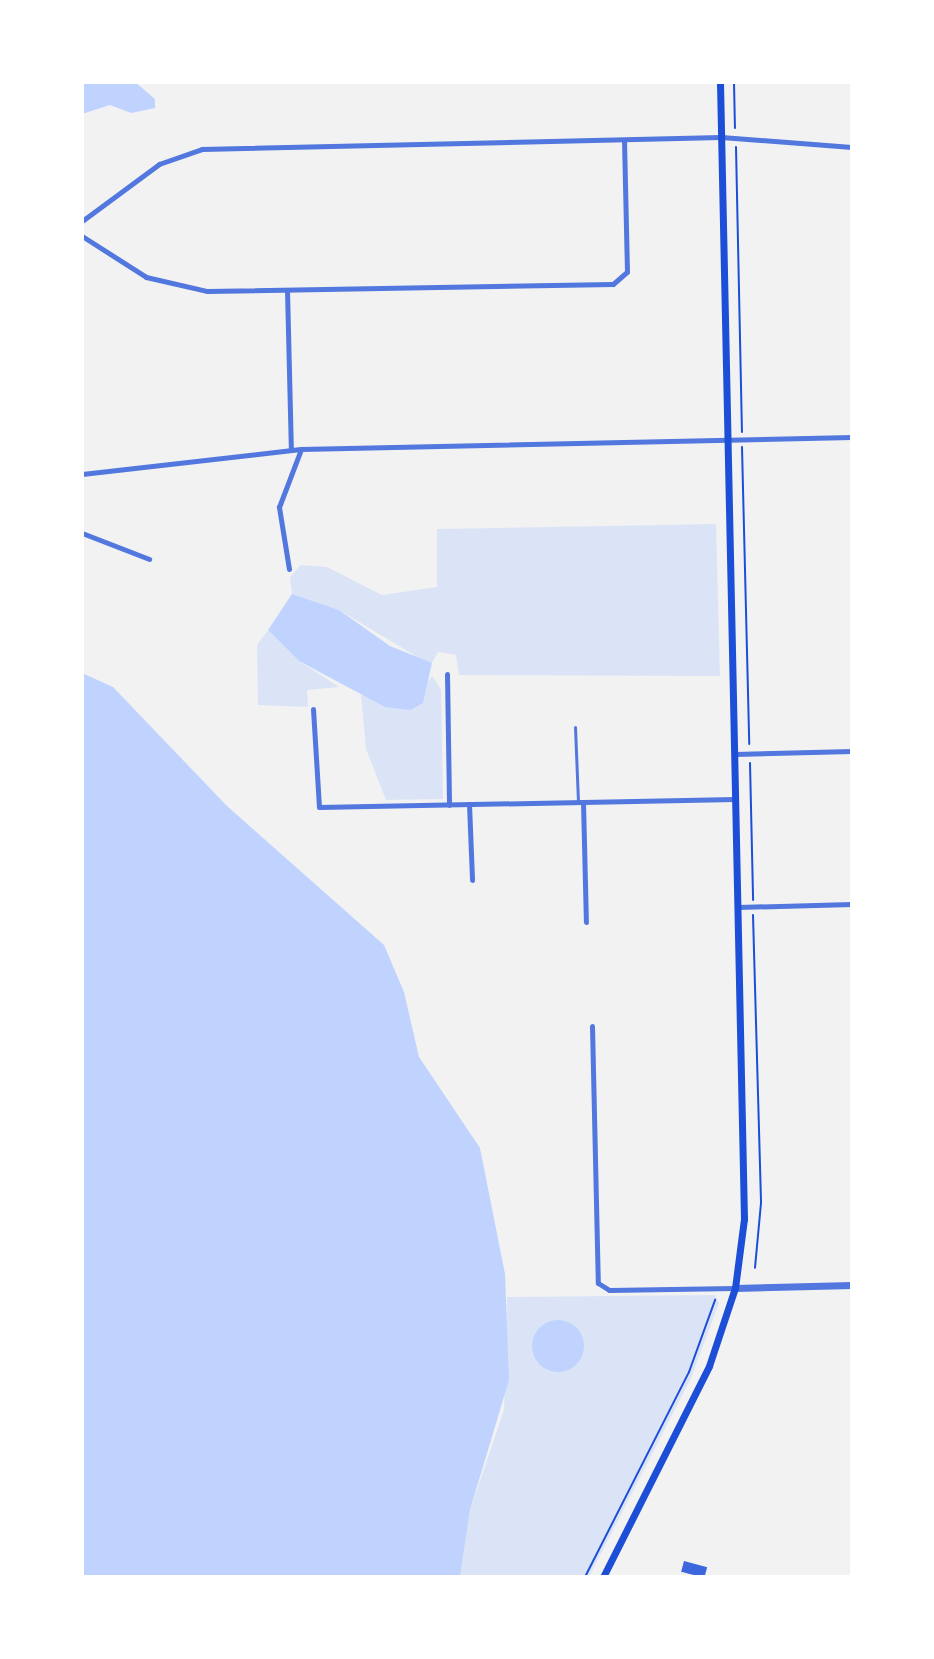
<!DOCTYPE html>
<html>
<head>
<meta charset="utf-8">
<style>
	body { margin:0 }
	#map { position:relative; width:934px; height:1659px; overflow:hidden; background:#f2f2f2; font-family:"IBM Plex Sans",sans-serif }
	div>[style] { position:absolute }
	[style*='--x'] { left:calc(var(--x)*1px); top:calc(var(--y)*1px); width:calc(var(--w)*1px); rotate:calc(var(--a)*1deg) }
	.green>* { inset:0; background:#dbe4f7 }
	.water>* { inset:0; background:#bfd3fe }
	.round { border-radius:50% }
	.building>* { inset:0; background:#3d67dc; transform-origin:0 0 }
	.path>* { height:2px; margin:-1px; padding:0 1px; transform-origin:1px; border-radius:1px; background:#1d4ed8 }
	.service>* { height:3px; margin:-1.5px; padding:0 1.5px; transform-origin:1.5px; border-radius:1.5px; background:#5277de }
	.minor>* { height:5px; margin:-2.5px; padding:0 2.5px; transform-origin:2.5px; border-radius:2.5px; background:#5277de }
	.tertiary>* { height:7px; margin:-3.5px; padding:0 3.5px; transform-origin:3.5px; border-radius:3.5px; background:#5277de }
	.secondary>* { height:7px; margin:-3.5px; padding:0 3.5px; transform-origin:3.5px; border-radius:3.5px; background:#1d4ed8 }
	span { translate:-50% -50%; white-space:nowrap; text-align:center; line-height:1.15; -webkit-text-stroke:6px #fff; paint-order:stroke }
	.frame { position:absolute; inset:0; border:84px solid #fff; pointer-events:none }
</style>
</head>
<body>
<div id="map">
	<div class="green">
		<i style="clip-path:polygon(716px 524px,720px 676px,459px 675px,456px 655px,438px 652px,432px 663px,424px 661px,339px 610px,292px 594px,290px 577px,301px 565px,327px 567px,382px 595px,437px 587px,437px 529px)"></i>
		<i style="clip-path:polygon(268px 630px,299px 661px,339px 687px,307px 690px,308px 707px,258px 705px,257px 645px)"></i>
		<i style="clip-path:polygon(432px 676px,441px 689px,443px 799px,386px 800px,366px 749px,361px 695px,410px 710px)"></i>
		<i style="clip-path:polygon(715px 1295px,719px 1303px,691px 1378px,589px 1577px,460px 1577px,470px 1510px,504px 1410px,507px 1297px)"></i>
	</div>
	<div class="water">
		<i style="clip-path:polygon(82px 82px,135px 82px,155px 99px,155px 108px,131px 113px,110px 105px,82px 114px)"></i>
		<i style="clip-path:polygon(292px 594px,339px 610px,390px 646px,432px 663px,423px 703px,410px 710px,385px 707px,299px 661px,268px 630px)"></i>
		<i style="clip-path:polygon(82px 673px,113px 687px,227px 806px,384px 945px,404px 992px,419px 1057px,480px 1148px,505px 1274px,509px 1380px,470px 1510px,460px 1577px,82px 1577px)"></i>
		<i class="round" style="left:532px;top:1320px;width:52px;height:52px"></i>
	</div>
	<div class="building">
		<i style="left:684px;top:1561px;width:24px;height:11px;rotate:15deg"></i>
	</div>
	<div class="path">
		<i style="--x:734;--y:82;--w:46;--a:88.8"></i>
		<i style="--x:736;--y:147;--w:285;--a:88.8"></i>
		<i style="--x:742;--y:447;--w:297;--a:88.6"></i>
		<i style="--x:750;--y:763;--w:137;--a:88.7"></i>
		<i style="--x:753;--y:915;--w:288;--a:88.4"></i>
		<i style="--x:761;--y:1203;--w:65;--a:95.3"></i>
		<i style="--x:585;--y:1577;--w:230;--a:-63.1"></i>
		<i style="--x:689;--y:1372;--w:77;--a:-70.1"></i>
	</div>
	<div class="service">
		<i style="--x:575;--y:727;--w:75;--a:87.7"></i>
	</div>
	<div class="minor">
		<i style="--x:82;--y:221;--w:96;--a:-36.5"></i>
		<i style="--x:159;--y:164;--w:46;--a:-19.2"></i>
		<i style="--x:202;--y:149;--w:519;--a:-1.32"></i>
		<i style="--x:721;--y:137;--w:131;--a:4.4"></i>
		<i style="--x:82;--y:236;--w:76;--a:32.6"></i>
		<i style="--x:146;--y:277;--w:63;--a:12.9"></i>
		<i style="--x:207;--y:291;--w:406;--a:-1"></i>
		<i style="--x:613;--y:284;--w:18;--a:-41"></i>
		<i style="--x:627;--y:272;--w:132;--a:-91.3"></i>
		<i style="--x:287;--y:290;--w:160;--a:88.6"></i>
		<i style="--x:82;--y:474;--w:220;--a:-6.5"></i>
		<i style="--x:301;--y:449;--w:551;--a:-1.25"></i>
		<i style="--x:82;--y:533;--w:72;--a:21.2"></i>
		<i style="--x:289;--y:569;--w:63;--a:-99.2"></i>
		<i style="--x:279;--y:507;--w:62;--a:-69.2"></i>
		<i style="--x:447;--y:674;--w:131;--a:89.1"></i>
		<i style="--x:313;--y:709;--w:98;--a:86.5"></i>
		<i style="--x:319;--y:807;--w:416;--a:-1.1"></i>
		<i style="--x:735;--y:754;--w:117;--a:-1.5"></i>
		<i style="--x:583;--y:802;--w:120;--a:88.6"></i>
		<i style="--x:469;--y:804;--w:76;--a:87.7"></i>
		<i style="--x:738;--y:907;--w:114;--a:-1.5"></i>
		<i style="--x:592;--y:1026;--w:257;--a:88.7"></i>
		<i style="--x:598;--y:1283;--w:13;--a:32"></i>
		<i style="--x:609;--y:1290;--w:126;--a:-0.9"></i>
	</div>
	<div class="tertiary">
		<i style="--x:735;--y:1288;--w:117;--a:-1.5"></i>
	</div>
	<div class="secondary">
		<i style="--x:603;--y:1577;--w:236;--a:-63.3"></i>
		<i style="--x:709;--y:1366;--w:82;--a:-71.6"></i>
		<i style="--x:735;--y:1288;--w:70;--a:-82.6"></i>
		<i style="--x:744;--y:1219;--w:1137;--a:-91.21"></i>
	</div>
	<div class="frame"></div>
</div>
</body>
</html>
